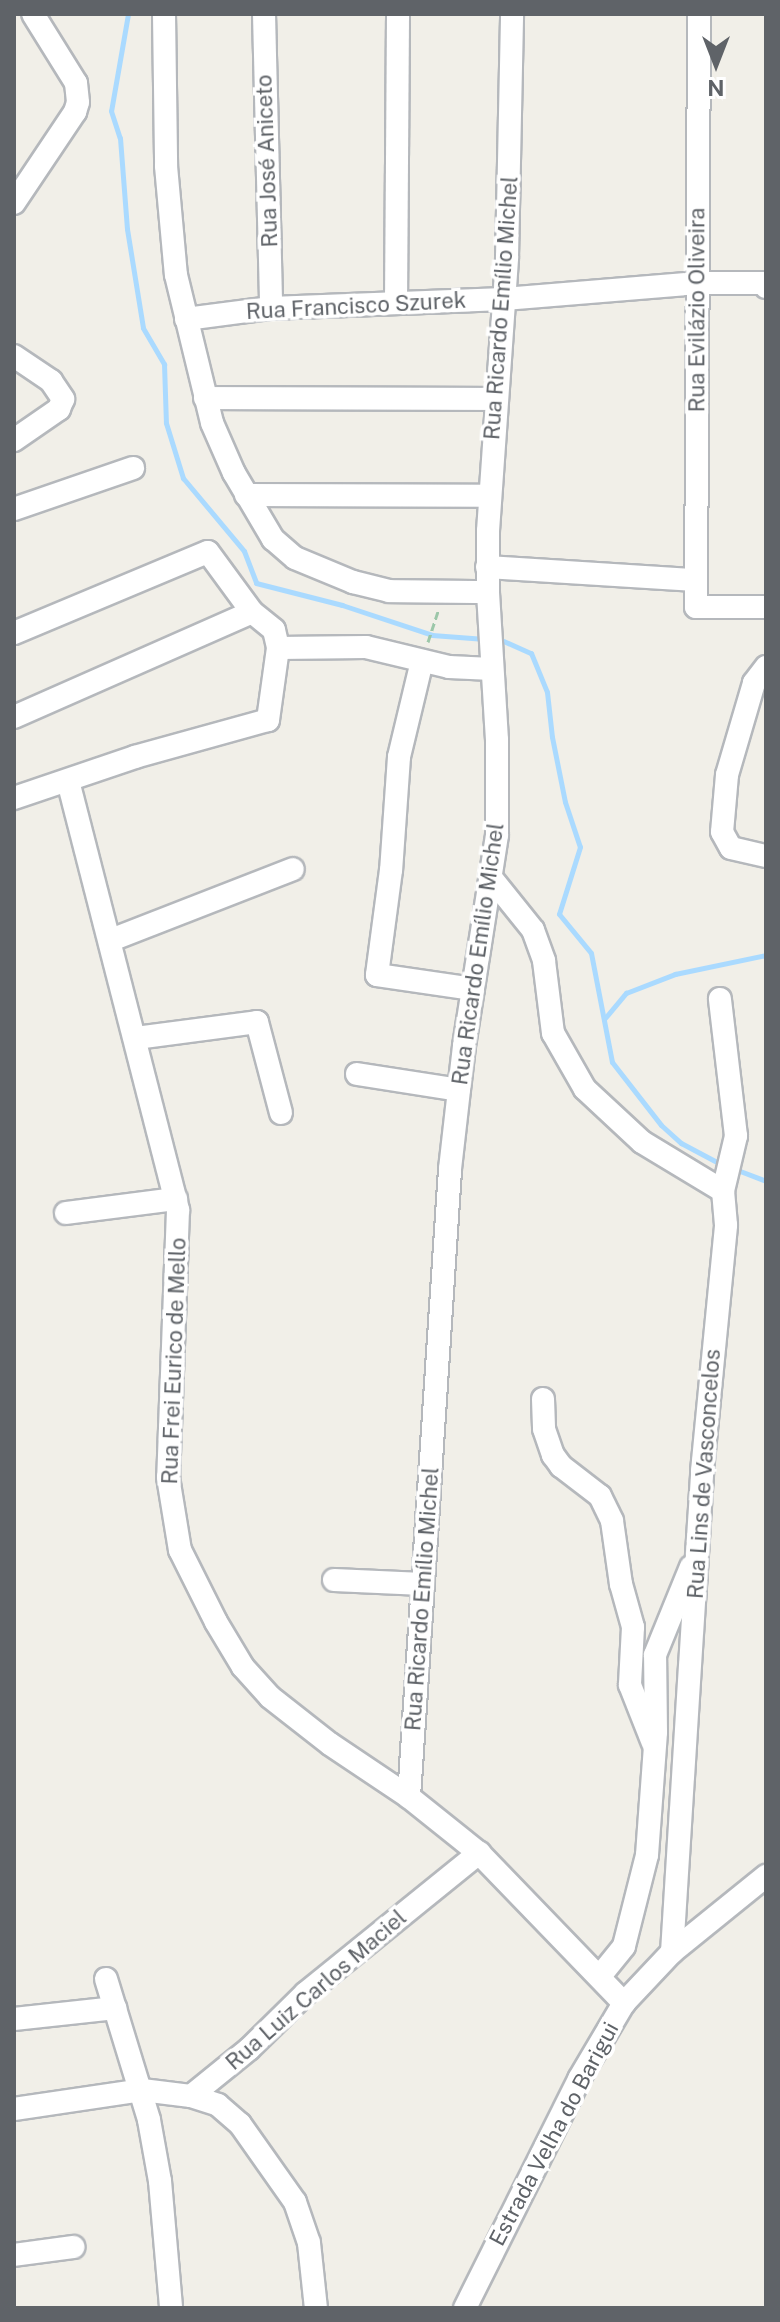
<!DOCTYPE html>
<html>
<head>
<meta charset="utf-8">
<style>
	body { margin:0 }
	#map { position:relative; width:780px; height:2322px; overflow:hidden; background:#f1efe8; font-family:"Public Sans",sans-serif }
	div>[style] { position:absolute }
	[style*='--x'] { left:calc(var(--x)*1px); top:calc(var(--y)*1px); width:calc(var(--w)*1px); rotate:calc(var(--a)*1deg) }
	.stream>* { height:5px; margin:-2.5px; padding:0 2.5px; transform-origin:2.5px; border-radius:2.5px; background:#aadaff }
	.path>* { height:3px; margin-top:-1.5px; transform-origin:0; background:repeating-linear-gradient(90deg,#9cc7a9 0 8px,transparent 0 12px) }
	.roads { filter:drop-shadow(2px 0 #b5b8bc) drop-shadow(-2px 0 #b5b8bc) drop-shadow(0 2px #b5b8bc) drop-shadow(0 -2px #b5b8bc) }
	.minor>* { height:22px; margin:-11px; padding:0 11px; transform-origin:11px; border-radius:11px; background:#fff }
	span { translate:-50% -50%; white-space:nowrap; text-align:center; line-height:1.15; -webkit-text-stroke:7px #fff; paint-order:stroke }
	.street-label { font-size:22px; color:#5f6368 }
	.frame { position:absolute; inset:0; border:16px solid #5f6368; pointer-events:none }
	.north { position:absolute; left:676px; top:24px; width:80px; height:80px; -webkit-text-stroke:6px #fff; paint-order:stroke; rotate:180deg; font-size:22px; font-weight:700; line-height:32px; text-align:center; color:#5f6368 }
	.north::after { content:''; display:block; margin:auto; width:28px; height:36px; background:#5f6368; clip-path:polygon(50% 0,100% 100%,50% 72%,0 100%) }
</style>
</head>
<body>
<div id="map">
	<div class="stream">
		<i style="--x:128;--y:14;--w:98;--a:99.9"></i>
		<i style="--x:111;--y:111;--w:28;--a:72"></i>
		<i style="--x:120;--y:138;--w:91;--a:85.6"></i>
		<i style="--x:127;--y:229;--w:100;--a:80.8"></i>
		<i style="--x:143;--y:328;--w:42;--a:59.7"></i>
		<i style="--x:164;--y:364;--w:59;--a:88.1"></i>
		<i style="--x:166;--y:423;--w:58;--a:72.8"></i>
		<i style="--x:183;--y:478;--w:95;--a:50.1"></i>
		<i style="--x:244;--y:551;--w:34;--a:69"></i>
		<i style="--x:256;--y:583;--w:89;--a:14.3"></i>
		<i style="--x:342;--y:605;--w:95;--a:18.4"></i>
		<i style="--x:432;--y:635;--w:53;--a:4.3"></i>
		<i style="--x:499;--y:639;--w:35;--a:24"></i>
		<i style="--x:531;--y:653;--w:42;--a:67.7"></i>
		<i style="--x:547;--y:692;--w:45;--a:83.7"></i>
		<i style="--x:552;--y:737;--w:66;--a:78.7"></i>
		<i style="--x:565;--y:802;--w:47;--a:71.6"></i>
		<i style="--x:580;--y:847;--w:70;--a:107.4"></i>
		<i style="--x:559;--y:914;--w:50;--a:50.6"></i>
		<i style="--x:591;--y:953;--w:111;--a:79.1"></i>
		<i style="--x:612;--y:1062;--w:80;--a:52.1"></i>
		<i style="--x:661;--y:1125;--w:27;--a:42"></i>
		<i style="--x:681;--y:1143;--w:40;--a:28"></i>
		<i style="--x:605;--y:1018;--w:33;--a:-50"></i>
		<i style="--x:626;--y:993;--w:53;--a:-21.2"></i>
		<i style="--x:675;--y:974;--w:93;--a:-11.8"></i>
		<i style="--x:740;--y:1171;--w:28;--a:21"></i>
	</div>
	<div class="path">
		<i style="--x:428;--y:642;--w:33;--a:-72"></i>
	</div>
	<div class="roads">
		<div class="minor">
			<i style="--x:164;--y:14;--w:152;--a:89.2"></i>
			<i style="--x:166;--y:166;--w:109;--a:84.8"></i>
			<i style="--x:176;--y:275;--w:152;--a:76.3"></i>
			<i style="--x:212;--y:423;--w:55;--a:66.3"></i>
			<i style="--x:234;--y:473;--w:77;--a:59.4"></i>
			<i style="--x:273;--y:539;--w:29;--a:41"></i>
			<i style="--x:295;--y:558;--w:63;--a:22.5"></i>
			<i style="--x:353;--y:582;--w:37;--a:14"></i>
			<i style="--x:389;--y:591;--w:99;--a:0.6"></i>
			<i style="--x:264;--y:14;--w:294;--a:88.6"></i>
			<i style="--x:699;--y:14;--w:593;--a:90.29"></i>
			<i style="--x:696;--y:607;--w:70;--a:0"></i>
			<i style="--x:14;--y:203;--w:110;--a:-56.2"></i>
			<i style="--x:75;--y:112;--w:10;--a:-73"></i>
			<i style="--x:78;--y:102;--w:19;--a:-96"></i>
			<i style="--x:76;--y:83;--w:81;--a:-121.9"></i>
			<i style="--x:396;--y:303;--w:289;--a:-89.6"></i>
			<i style="--x:186;--y:319;--w:86;--a:-7.4"></i>
			<i style="--x:271;--y:308;--w:233;--a:-2.2"></i>
			<i style="--x:504;--y:299;--w:194;--a:-4.7"></i>
			<i style="--x:697;--y:283;--w:69;--a:0"></i>
			<i style="--x:766;--y:283;--w:4;--a:90"></i>
			<i style="--x:14;--y:356;--w:45;--a:34"></i>
			<i style="--x:51;--y:381;--w:22;--a:56"></i>
			<i style="--x:63;--y:399;--w:11;--a:112"></i>
			<i style="--x:59;--y:409;--w:55;--a:145.4"></i>
			<i style="--x:205;--y:398;--w:291;--a:0.2"></i>
			<i style="--x:246;--y:495;--w:243;--a:0.2"></i>
			<i style="--x:14;--y:509;--w:126;--a:-19"></i>
			<i style="--x:487;--y:567;--w:209;--a:3.6"></i>
			<i style="--x:14;--y:633;--w:210;--a:-22.7"></i>
			<i style="--x:208;--y:552;--w:74;--a:53.7"></i>
			<i style="--x:252;--y:612;--w:28;--a:39"></i>
			<i style="--x:274;--y:630;--w:18;--a:77"></i>
			<i style="--x:278;--y:648;--w:73;--a:97.9"></i>
			<i style="--x:268;--y:720;--w:138;--a:164.5"></i>
			<i style="--x:135;--y:757;--w:128;--a:161.3"></i>
			<i style="--x:278;--y:648;--w:88;--a:-0.7"></i>
			<i style="--x:366;--y:647;--w:85;--a:13.5"></i>
			<i style="--x:449;--y:667;--w:43;--a:2.7"></i>
			<i style="--x:422;--y:661;--w:99;--a:103.5"></i>
			<i style="--x:399;--y:757;--w:113;--a:94"></i>
			<i style="--x:391;--y:870;--w:106;--a:97.6"></i>
			<i style="--x:377;--y:975;--w:97;--a:8.3"></i>
			<i style="--x:766;--y:667;--w:20;--a:127"></i>
			<i style="--x:754;--y:683;--w:96;--a:106.4"></i>
			<i style="--x:727;--y:775;--w:57;--a:95"></i>
			<i style="--x:722;--y:832;--w:18;--a:61"></i>
			<i style="--x:731;--y:848;--w:36;--a:13"></i>
			<i style="--x:14;--y:717;--w:260;--a:-23.8"></i>
			<i style="--x:68;--y:781;--w:443;--a:75.6"></i>
			<i style="--x:178;--y:1210;--w:267;--a:92.1"></i>
			<i style="--x:168;--y:1477;--w:74;--a:80.7"></i>
			<i style="--x:180;--y:1550;--w:80;--a:63.4"></i>
			<i style="--x:216;--y:1622;--w:52;--a:59"></i>
			<i style="--x:243;--y:1667;--w:40;--a:48"></i>
			<i style="--x:270;--y:1697;--w:76;--a:38.1"></i>
			<i style="--x:330;--y:1744;--w:95;--a:33.9"></i>
			<i style="--x:409;--y:1797;--w:90;--a:38.7"></i>
			<i style="--x:479;--y:1853;--w:209;--a:46"></i>
			<i style="--x:492;--y:879;--w:65;--a:51.2"></i>
			<i style="--x:533;--y:930;--w:33;--a:70"></i>
			<i style="--x:544;--y:961;--w:73;--a:82.9"></i>
			<i style="--x:553;--y:1033;--w:64;--a:60.3"></i>
			<i style="--x:585;--y:1089;--w:78;--a:42.9"></i>
			<i style="--x:642;--y:1142;--w:95;--a:31.2"></i>
			<i style="--x:111;--y:940;--w:195;--a:-21.3"></i>
			<i style="--x:136;--y:1038;--w:122;--a:-7.5"></i>
			<i style="--x:257;--y:1022;--w:94;--a:75.2"></i>
			<i style="--x:357;--y:1074;--w:103;--a:8.9"></i>
			<i style="--x:66;--y:1213;--w:111;--a:-7.3"></i>
			<i style="--x:543;--y:1399;--w:30;--a:88"></i>
			<i style="--x:544;--y:1429;--w:28;--a:71"></i>
			<i style="--x:553;--y:1455;--w:14;--a:54"></i>
			<i style="--x:561;--y:1466;--w:49;--a:37.6"></i>
			<i style="--x:600;--y:1496;--w:28;--a:64"></i>
			<i style="--x:612;--y:1521;--w:64;--a:81.9"></i>
			<i style="--x:621;--y:1584;--w:45;--a:74.4"></i>
			<i style="--x:633;--y:1627;--w:58;--a:93"></i>
			<i style="--x:630;--y:1685;--w:62;--a:68.4"></i>
			<i style="--x:334;--y:1580;--w:89;--a:2.6"></i>
			<i style="--x:409;--y:1797;--w:629;--a:-86.26"></i>
			<i style="--x:450;--y:1169;--w:124;--a:-83.5"></i>
			<i style="--x:464;--y:1046;--w:214;--a:-81.1"></i>
			<i style="--x:497;--y:835;--w:95;--a:-90"></i>
			<i style="--x:497;--y:740;--w:148;--a:-93.5"></i>
			<i style="--x:488;--y:592;--w:61;--a:-90"></i>
			<i style="--x:488;--y:531;--w:275;--a:-86"></i>
			<i style="--x:507;--y:257;--w:243;--a:-88.8"></i>
			<i style="--x:672;--y:1952;--w:482;--a:-86.4"></i>
			<i style="--x:702;--y:1471;--w:247;--a:-84.4"></i>
			<i style="--x:726;--y:1225;--w:34;--a:-95"></i>
			<i style="--x:723;--y:1191;--w:57;--a:-76.7"></i>
			<i style="--x:736;--y:1136;--w:138;--a:-96.7"></i>
			<i style="--x:600;--y:1976;--w:38;--a:-51"></i>
			<i style="--x:624;--y:1946;--w:94;--a:-75.8"></i>
			<i style="--x:647;--y:1855;--w:123;--a:-85.8"></i>
			<i style="--x:656;--y:1732;--w:77;--a:-90.7"></i>
			<i style="--x:655;--y:1655;--w:95;--a:-67.8"></i>
			<i style="--x:106;--y:1979;--w:147;--a:73"></i>
			<i style="--x:149;--y:2120;--w:62;--a:79.8"></i>
			<i style="--x:160;--y:2181;--w:127;--a:85"></i>
			<i style="--x:14;--y:2019;--w:102;--a:-6.2"></i>
			<i style="--x:191;--y:2096;--w:75;--a:-39"></i>
			<i style="--x:249;--y:2049;--w:80;--a:-44.5"></i>
			<i style="--x:306;--y:1993;--w:223;--a:-39"></i>
			<i style="--x:14;--y:2109;--w:129;--a:-8.4"></i>
			<i style="--x:142;--y:2090;--w:49;--a:7"></i>
			<i style="--x:191;--y:2096;--w:28;--a:18"></i>
			<i style="--x:218;--y:2105;--w:29;--a:41"></i>
			<i style="--x:240;--y:2124;--w:95;--a:54.8"></i>
			<i style="--x:295;--y:2202;--w:43;--a:71.1"></i>
			<i style="--x:309;--y:2243;--w:65;--a:83.9"></i>
			<i style="--x:14;--y:2255;--w:60;--a:-7.7"></i>
			<i style="--x:465;--y:2308;--w:256;--a:-63.5"></i>
			<i style="--x:579;--y:2079;--w:88;--a:-59.4"></i>
			<i style="--x:624;--y:2003;--w:70;--a:-46.7"></i>
			<i style="--x:672;--y:1952;--w:121;--a:-39"></i>
		</div>
	</div>
	<div class="street-label">
		<span style="left:267px;top:161px;rotate:-92deg">Rua José Aniceto</span>
		<span style="left:356px;top:306px;rotate:-3deg">Rua Francisco Szurek</span>
		<span style="left:501px;top:308px;rotate:-86deg">Rua Ricardo Emílio Michel</span>
		<span style="left:697px;top:310px;rotate:-90deg">Rua Evilázio Oliveira</span>
		<span style="left:478px;top:954px;rotate:-82deg">Rua Ricardo Emílio Michel</span>
		<span style="left:174px;top:1361px;rotate:-88deg">Rua Frei Eurico de Mello</span>
		<span style="left:704px;top:1474px;rotate:-86deg">Rua Lins de Vasconcelos</span>
		<span style="left:422px;top:1599px;rotate:-86deg">Rua Ricardo Emílio Michel</span>
		<span style="left:316px;top:1990px;rotate:-41deg">Rua Luiz Carlos Maciel</span>
		<span style="left:554px;top:2134px;rotate:-62deg">Estrada Velha do Barigui</span>
	</div>
	<div class="frame"></div>
	<div class="north">N</div>
</div>
</body>
</html>
